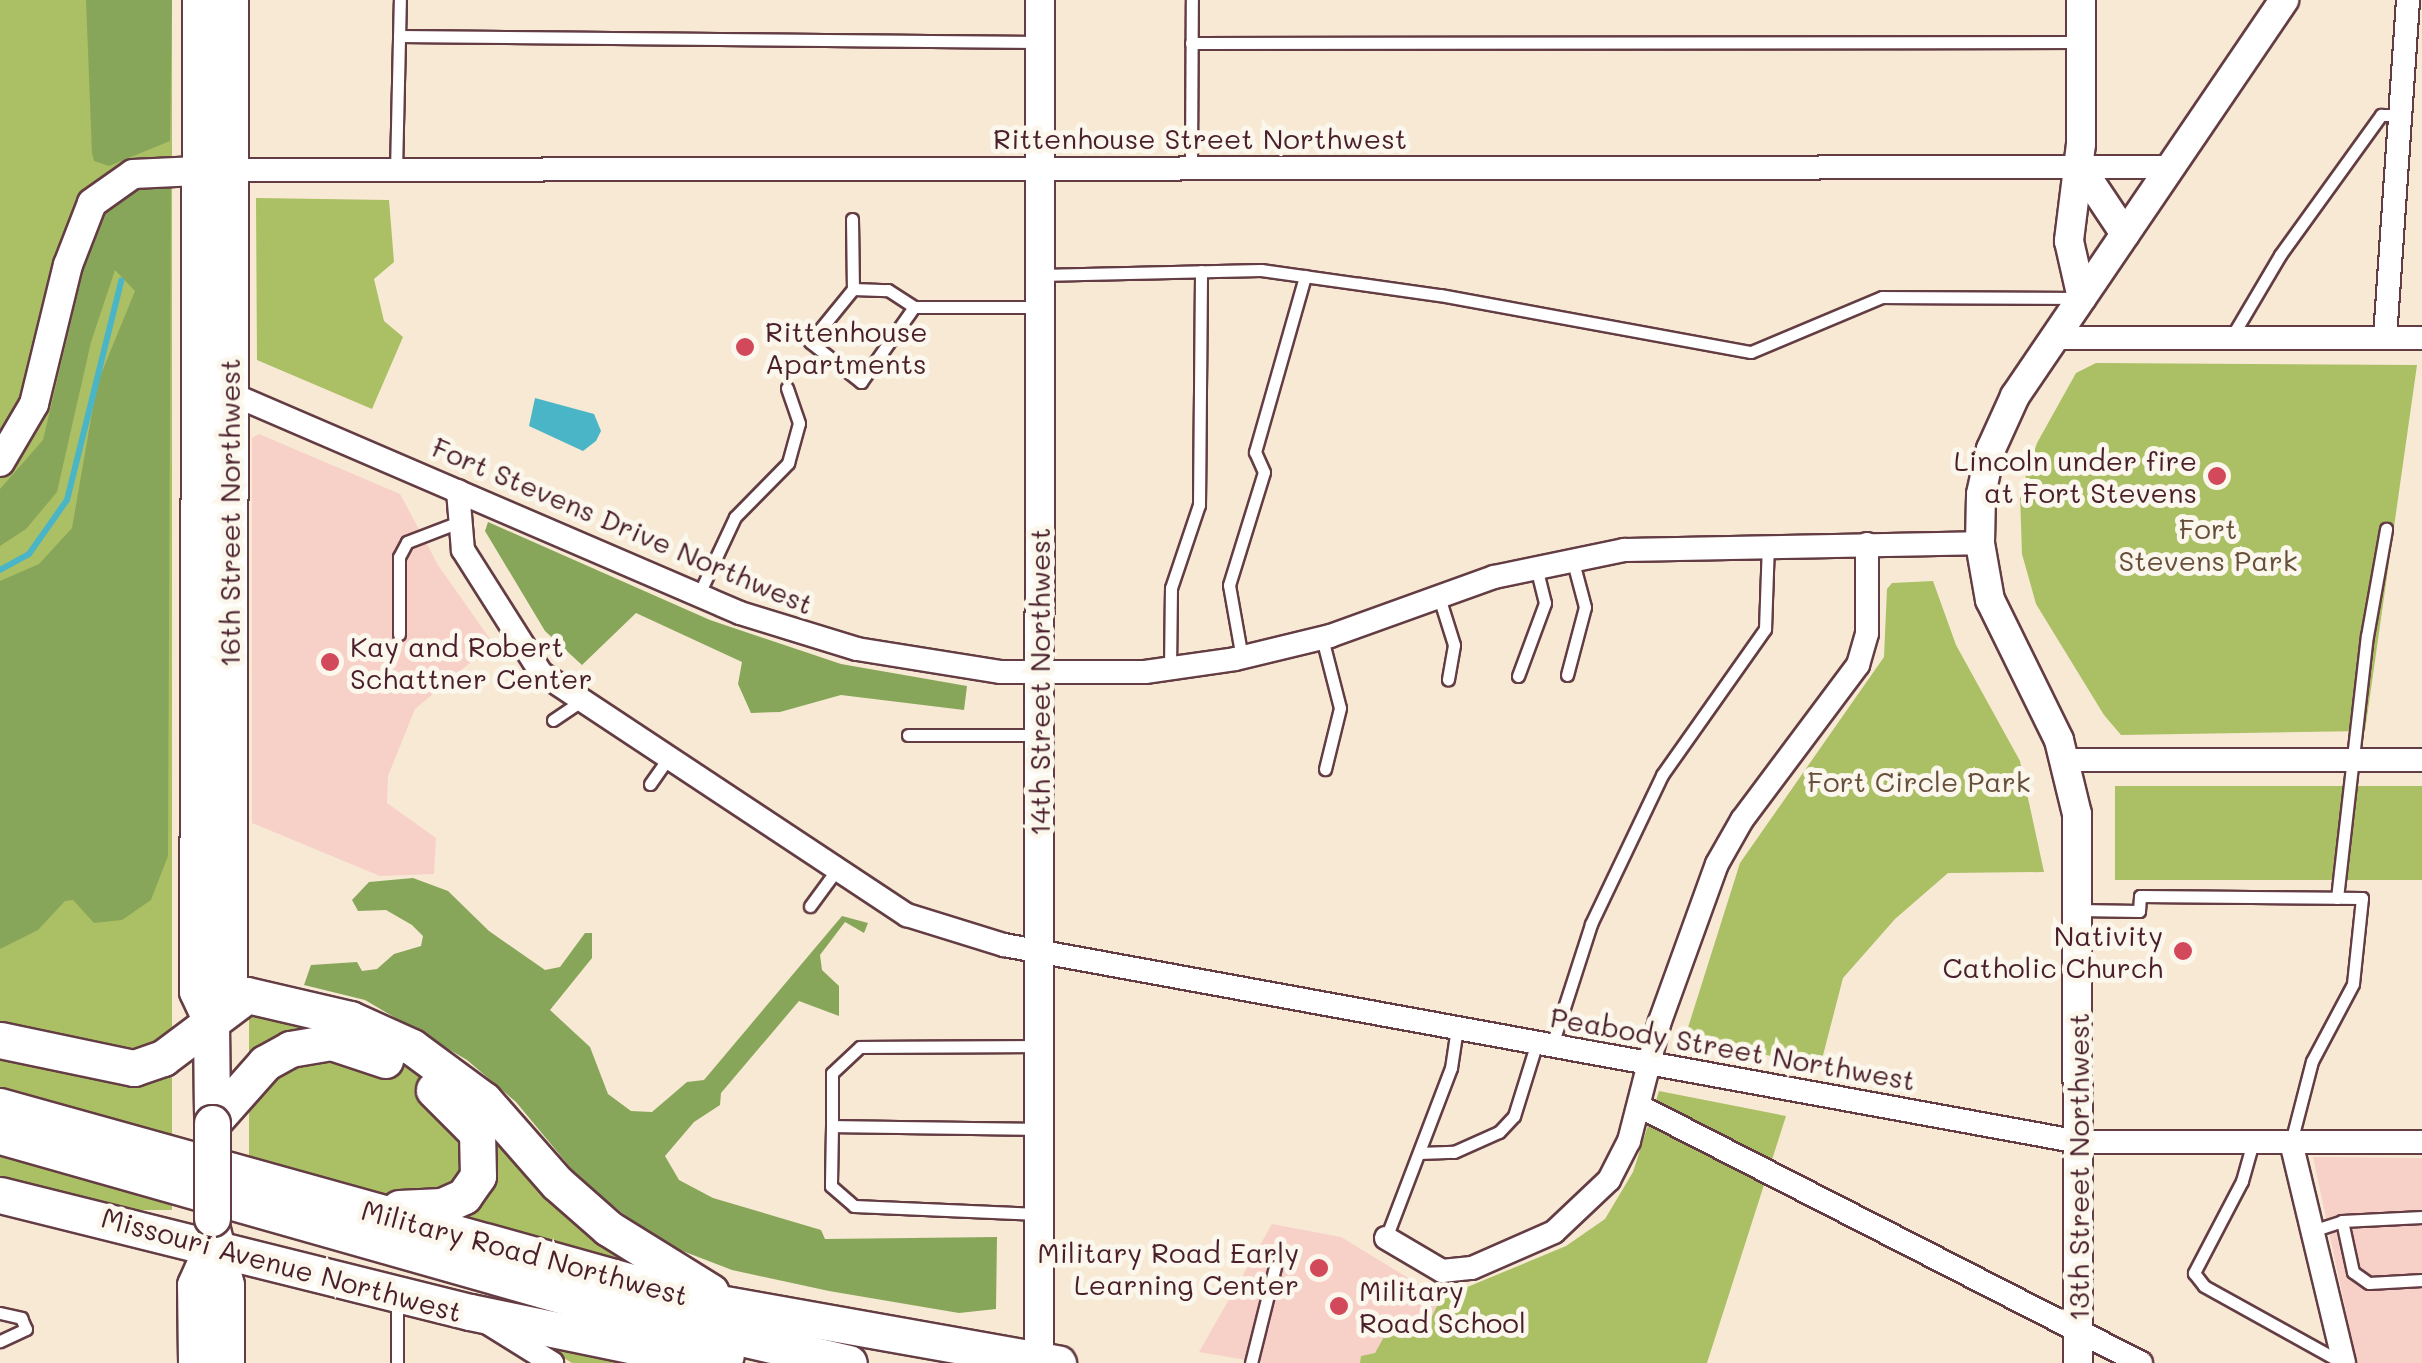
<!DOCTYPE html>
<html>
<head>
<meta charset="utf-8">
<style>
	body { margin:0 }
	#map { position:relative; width:2422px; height:1363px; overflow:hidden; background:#f7e9d4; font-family:Mali,sans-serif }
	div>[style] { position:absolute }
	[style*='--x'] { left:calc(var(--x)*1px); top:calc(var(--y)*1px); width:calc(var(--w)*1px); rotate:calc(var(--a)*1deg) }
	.built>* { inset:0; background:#f7d1c7 }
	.green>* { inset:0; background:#abbf64; transform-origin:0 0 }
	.forest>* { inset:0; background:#88a65a }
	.water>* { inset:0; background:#4ab5c7 }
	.stream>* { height:6px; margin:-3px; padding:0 3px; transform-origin:3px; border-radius:3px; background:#4ab5c7 }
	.roads { filter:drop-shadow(2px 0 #643d44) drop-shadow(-2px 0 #643d44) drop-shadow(0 2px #643d44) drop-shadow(0 -2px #643d44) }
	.service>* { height:11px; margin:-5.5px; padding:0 5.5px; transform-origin:5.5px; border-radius:5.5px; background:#fff }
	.minor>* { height:22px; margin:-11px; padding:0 11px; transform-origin:11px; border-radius:11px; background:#fff }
	.tertiary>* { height:28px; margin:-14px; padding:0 14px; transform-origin:14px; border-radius:14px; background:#fff }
	.primary>* { height:35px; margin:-17.5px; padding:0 17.5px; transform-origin:17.5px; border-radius:17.5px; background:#fff }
	.bridges { filter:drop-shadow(2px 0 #643d44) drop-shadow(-2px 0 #643d44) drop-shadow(0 2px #643d44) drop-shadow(0 -2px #643d44) }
	.primary-bridge>* { height:35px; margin:-17.5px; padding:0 17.5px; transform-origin:17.5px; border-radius:17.5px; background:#fff }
	.dots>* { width:28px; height:28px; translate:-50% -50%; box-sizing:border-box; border:5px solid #fbf7ec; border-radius:50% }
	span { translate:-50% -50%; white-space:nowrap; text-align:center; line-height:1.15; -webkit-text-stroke:10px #fbf7ec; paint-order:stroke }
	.street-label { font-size:28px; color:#4a1f2b }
	.poi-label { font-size:28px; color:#4a1f2b }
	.left { translate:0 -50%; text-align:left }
	.right { translate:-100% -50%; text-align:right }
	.park-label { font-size:28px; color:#674f3c }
</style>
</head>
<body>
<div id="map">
	<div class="built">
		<i style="clip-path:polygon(259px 434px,400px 494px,438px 565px,502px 656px,472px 661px,415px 709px,388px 776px,387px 803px,436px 838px,434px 874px,380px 876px,252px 823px,252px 438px)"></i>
		<i style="clip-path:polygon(2313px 1157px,2422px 1158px,2422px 1363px,2357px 1363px)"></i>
		<i style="clip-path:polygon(1272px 1224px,1341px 1237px,1441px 1298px,1408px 1363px,1264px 1363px,1199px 1352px)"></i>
	</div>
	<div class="green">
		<i style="left:0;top:0;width:172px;height:1210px"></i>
		<i style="clip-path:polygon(256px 198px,389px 200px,394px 262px,374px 279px,384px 321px,403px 337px,372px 409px,257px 360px)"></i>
		<i style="clip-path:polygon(2096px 363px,2417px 365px,2365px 731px,2121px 735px,2104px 715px,2036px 604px,2022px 554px,2020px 494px,2037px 443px,2076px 373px)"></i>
		<i style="clip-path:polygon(1933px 581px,1956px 645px,2020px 761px,2044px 872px,1948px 873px,1895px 919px,1843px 978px,1820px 1067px,1685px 1037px,1740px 863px,1884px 657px,1887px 589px,1892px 583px)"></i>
		<i style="left:2115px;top:786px;width:307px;height:94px"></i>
		<i style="clip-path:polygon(249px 1016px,305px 1016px,436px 1076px,662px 1276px,249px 1162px)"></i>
		<i style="clip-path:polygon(1659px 1091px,1786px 1116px,1707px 1363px,1360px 1363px,1361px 1356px,1375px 1353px,1389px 1328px,1412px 1318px,1427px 1326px,1441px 1298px,1566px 1246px,1605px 1219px,1633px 1172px)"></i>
		<i style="clip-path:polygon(533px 1339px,663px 1363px,572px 1363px)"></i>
	</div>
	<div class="forest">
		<i style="clip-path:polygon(86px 0,172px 0,170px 141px,109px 166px,94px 161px,92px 153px)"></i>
		<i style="clip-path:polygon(171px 182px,168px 856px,151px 900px,122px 920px,94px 923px,73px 900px,65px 901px,38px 930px,0 949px,0 581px,39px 564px,72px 528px,97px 384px,135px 291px,115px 270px,91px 342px,57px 492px,26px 529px,0 546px,0 489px,43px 440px,85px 263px,109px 204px,134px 185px)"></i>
		<i style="clip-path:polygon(488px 522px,710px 620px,841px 664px,967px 686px,964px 710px,841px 695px,780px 712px,751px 713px,738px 684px,742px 662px,636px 613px,582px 665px,545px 631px,485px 531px)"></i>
		<i style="clip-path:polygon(413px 878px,448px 891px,489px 931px,545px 970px,560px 967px,585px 933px,592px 933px,592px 958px,550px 1010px,590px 1047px,608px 1094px,631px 1111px,652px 1112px,687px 1082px,704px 1080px,842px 916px,868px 923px,864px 933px,845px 922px,820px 955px,822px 970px,839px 986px,839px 1016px,799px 1001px,721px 1093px,720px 1105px,694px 1122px,665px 1156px,679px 1180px,713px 1198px,821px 1230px,825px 1239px,997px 1237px,996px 1309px,959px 1313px,829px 1291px,732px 1270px,680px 1250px,648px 1234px,579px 1178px,516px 1102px,467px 1060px,365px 1000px,304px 985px,311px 965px,357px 962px,362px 971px,377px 969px,394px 954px,421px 946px,423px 936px,412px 925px,386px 910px,358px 911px,352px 900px,369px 882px)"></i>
	</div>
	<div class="water">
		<i style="clip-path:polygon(535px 398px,594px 414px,601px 431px,596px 441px,583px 451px,529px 426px)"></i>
	</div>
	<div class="stream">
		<i style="--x:0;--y:570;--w:33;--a:-29"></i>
		<i style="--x:29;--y:554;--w:66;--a:-54.9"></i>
		<i style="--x:67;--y:500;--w:226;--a:-76.1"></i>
	</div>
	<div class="roads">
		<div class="service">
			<i style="--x:399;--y:36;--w:640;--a:0.54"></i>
			<i style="--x:1191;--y:43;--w:890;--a:-0.06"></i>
			<i style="--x:1191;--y:166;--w:166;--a:-89.7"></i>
			<i style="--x:396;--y:171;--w:171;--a:-88.7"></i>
			<i style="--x:852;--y:219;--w:70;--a:89.2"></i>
			<i style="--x:853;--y:289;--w:68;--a:129.1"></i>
			<i style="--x:810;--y:342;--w:65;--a:38.1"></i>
			<i style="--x:861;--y:382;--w:92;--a:-54.8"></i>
			<i style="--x:914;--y:307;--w:125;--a:0"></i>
			<i style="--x:1039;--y:275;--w:222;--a:-1.3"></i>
			<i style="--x:1261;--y:270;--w:181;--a:8"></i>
			<i style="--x:1440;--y:295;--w:316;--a:10.4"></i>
			<i style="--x:1751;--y:352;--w:142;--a:-22.8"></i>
			<i style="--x:1882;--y:297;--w:195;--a:0.3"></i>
			<i style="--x:853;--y:289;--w:35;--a:2"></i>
			<i style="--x:888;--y:290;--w:31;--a:33"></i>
			<i style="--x:2231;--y:338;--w:96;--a:-59.4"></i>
			<i style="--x:2280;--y:255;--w:173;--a:-54.2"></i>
			<i style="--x:2381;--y:115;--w:19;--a:0"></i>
			<i style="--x:698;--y:596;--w:87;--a:-64.9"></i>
			<i style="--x:735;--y:517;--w:76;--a:-45.5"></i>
			<i style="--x:788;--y:463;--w:41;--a:-74.6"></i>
			<i style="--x:799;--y:423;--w:37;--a:-109"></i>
			<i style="--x:1439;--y:597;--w:50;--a:72.6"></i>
			<i style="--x:1454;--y:645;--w:35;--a:100"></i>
			<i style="--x:399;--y:634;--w:77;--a:-90"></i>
			<i style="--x:399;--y:557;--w:17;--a:-62"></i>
			<i style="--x:407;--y:542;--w:56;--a:-21"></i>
			<i style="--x:1322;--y:638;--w:72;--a:75.6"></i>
			<i style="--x:1340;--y:708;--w:63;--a:103.8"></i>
			<i style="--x:1242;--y:658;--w:74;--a:-100.1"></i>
			<i style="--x:1229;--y:585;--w:118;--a:-72.8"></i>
			<i style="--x:1264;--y:472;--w:22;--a:-114"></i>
			<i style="--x:1255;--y:452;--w:183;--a:-74.1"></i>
			<i style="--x:1170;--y:669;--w:81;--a:-89.3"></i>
			<i style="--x:1171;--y:588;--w:88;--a:-71.4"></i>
			<i style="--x:1199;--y:505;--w:234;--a:-89.5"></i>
			<i style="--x:1567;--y:675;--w:70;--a:-75.2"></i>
			<i style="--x:1585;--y:607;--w:51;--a:-104.9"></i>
			<i style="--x:1518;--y:676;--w:78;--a:-69.7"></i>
			<i style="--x:1545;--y:603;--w:38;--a:-104"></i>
			<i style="--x:553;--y:720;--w:34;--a:-34"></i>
			<i style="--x:908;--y:735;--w:131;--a:0"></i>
			<i style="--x:650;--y:784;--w:32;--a:-55"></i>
			<i style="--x:2337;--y:898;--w:264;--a:-83.5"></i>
			<i style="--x:2367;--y:636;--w:109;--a:-79.9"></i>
			<i style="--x:810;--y:906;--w:42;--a:-53.7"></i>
			<i style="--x:2078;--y:910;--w:61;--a:0.9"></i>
			<i style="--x:2139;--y:911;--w:15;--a:-86"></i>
			<i style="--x:2140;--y:896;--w:222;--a:0.5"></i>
			<i style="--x:2362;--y:898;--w:86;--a:96"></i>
			<i style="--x:2353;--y:984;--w:87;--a:118"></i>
			<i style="--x:2312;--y:1061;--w:84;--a:104.5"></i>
			<i style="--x:1552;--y:1045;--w:127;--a:-72.1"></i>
			<i style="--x:1591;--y:924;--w:165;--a:-64.5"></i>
			<i style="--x:1662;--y:775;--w:179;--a:-54.8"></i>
			<i style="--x:1765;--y:629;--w:85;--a:-88"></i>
			<i style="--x:832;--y:1126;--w:60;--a:91"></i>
			<i style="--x:831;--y:1186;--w:30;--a:41"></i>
			<i style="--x:854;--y:1206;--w:185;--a:2.5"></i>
			<i style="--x:1038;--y:1129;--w:206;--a:-179.2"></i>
			<i style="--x:832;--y:1126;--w:53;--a:-90"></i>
			<i style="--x:832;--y:1073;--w:38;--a:-43"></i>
			<i style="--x:860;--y:1047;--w:179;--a:-0.3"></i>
			<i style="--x:2253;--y:1142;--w:41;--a:105.8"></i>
			<i style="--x:2242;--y:1181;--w:104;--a:117.6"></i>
			<i style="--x:2194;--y:1273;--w:16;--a:52"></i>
			<i style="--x:2204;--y:1286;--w:159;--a:29"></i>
			<i style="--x:1419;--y:1153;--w:35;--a:-2"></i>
			<i style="--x:1454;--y:1152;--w:49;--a:-24"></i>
			<i style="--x:1499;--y:1132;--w:22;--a:-47"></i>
			<i style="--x:1514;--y:1116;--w:77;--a:-72.7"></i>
			<i style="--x:2342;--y:1221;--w:52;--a:77.8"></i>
			<i style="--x:2353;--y:1272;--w:19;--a:35"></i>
			<i style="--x:2369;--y:1283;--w:53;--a:-3.2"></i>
			<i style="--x:2312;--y:1231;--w:32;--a:-18"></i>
			<i style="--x:2342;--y:1221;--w:80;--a:-2.9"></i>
			<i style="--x:1386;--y:1238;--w:182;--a:-69.1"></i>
			<i style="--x:1451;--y:1068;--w:40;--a:-81.5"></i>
			<i style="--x:0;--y:1313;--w:22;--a:13"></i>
			<i style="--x:21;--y:1318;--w:12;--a:66"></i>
			<i style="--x:26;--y:1329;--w:29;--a:155"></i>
			<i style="--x:397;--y:1363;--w:66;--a:-90"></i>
			<i style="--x:1251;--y:1363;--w:99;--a:-76"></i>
		</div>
		<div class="minor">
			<i style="--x:230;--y:170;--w:1941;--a:-0.09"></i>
			<i style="--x:2054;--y:338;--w:368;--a:0"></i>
			<i style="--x:2385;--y:338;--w:339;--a:-86.1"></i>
			<i style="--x:220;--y:389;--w:566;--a:23.3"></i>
			<i style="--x:740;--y:613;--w:122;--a:17.1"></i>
			<i style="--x:857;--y:649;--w:146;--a:9.1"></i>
			<i style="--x:1001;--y:672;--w:144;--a:0"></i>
			<i style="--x:1145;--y:672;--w:91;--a:-8.2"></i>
			<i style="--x:1235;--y:659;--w:98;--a:-13.6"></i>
			<i style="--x:1330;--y:636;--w:174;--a:-19.8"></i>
			<i style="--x:1494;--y:577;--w:133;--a:-11.7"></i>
			<i style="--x:1624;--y:550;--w:356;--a:-1.1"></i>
			<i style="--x:458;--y:491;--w:59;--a:85.2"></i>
			<i style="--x:463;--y:550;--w:146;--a:57.6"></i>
			<i style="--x:541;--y:673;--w:439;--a:33.5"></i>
			<i style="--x:907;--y:915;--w:102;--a:17.2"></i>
			<i style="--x:1004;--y:945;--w:1093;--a:10.38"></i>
			<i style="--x:2079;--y:1142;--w:343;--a:0"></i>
			<i style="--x:2066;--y:760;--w:356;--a:0"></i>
			<i style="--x:1639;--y:1106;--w:564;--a:27.11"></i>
			<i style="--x:2291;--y:1142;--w:227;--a:76.5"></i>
			<i style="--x:1386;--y:1238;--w:65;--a:30.5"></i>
			<i style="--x:1442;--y:1271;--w:30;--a:-6"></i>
			<i style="--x:1472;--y:1268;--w:90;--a:-23.7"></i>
			<i style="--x:1554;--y:1232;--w:76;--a:-43.4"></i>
			<i style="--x:1609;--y:1180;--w:44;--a:-62.9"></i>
			<i style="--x:1629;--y:1141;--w:121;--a:-75.6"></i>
			<i style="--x:1659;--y:1024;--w:170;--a:-70.1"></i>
			<i style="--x:1717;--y:864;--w:51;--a:-60.4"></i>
			<i style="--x:1742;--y:820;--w:194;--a:-53.2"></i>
			<i style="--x:1858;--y:665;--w:33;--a:-74"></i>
			<i style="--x:1867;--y:633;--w:89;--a:-90"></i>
			<i style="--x:486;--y:1322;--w:78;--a:31.8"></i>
		</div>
		<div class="tertiary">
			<i style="--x:2081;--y:0;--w:144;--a:90"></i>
			<i style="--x:2081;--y:144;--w:98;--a:97.1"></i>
			<i style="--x:2069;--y:241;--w:58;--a:77.2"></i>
			<i style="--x:2079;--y:165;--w:83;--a:56.3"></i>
			<i style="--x:0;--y:462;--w:67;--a:-59.6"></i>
			<i style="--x:34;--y:404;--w:143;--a:-76.3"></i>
			<i style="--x:68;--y:265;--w:66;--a:-68.8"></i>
			<i style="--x:92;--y:203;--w:50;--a:-35.3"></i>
			<i style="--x:133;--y:174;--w:86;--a:-2.7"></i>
			<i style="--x:1039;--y:1363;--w:1363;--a:-89.96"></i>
			<i style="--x:2078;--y:1363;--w:549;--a:-90.1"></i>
			<i style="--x:2077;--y:814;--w:76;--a:-103.7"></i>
			<i style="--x:2059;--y:740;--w:156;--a:-116.2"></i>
			<i style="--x:1990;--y:600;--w:58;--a:-100"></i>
			<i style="--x:1980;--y:543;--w:49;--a:-88.8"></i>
			<i style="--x:1981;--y:494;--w:46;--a:-77.5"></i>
			<i style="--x:1991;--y:449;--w:58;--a:-65.6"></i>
			<i style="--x:2015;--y:396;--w:479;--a:-55.8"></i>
		</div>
		<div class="primary">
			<i style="--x:200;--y:0;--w:991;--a:90.17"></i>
			<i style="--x:197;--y:991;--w:33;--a:65"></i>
			<i style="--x:211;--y:1021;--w:102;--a:89.4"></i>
			<i style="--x:211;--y:1021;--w:35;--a:-59"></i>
			<i style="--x:229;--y:991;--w:991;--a:-89.94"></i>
			<i style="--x:0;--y:1040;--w:137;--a:11.8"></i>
			<i style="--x:134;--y:1068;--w:31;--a:-19"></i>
			<i style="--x:163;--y:1058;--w:105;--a:-36.9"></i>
			<i style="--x:247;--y:995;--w:106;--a:13.1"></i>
			<i style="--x:350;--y:1019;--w:68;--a:24.3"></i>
			<i style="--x:412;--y:1047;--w:89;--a:36.4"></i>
			<i style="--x:484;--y:1100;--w:111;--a:48.7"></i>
			<i style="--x:557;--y:1183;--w:68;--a:41.4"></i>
			<i style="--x:608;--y:1228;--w:121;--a:31.9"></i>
			<i style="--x:0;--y:1106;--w:712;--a:15.56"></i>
			<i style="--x:686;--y:1297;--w:378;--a:10.1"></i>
			<i style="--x:212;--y:1123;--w:80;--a:-48.5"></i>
			<i style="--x:265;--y:1063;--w:29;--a:-29"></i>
			<i style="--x:290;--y:1049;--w:42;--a:-9.7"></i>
			<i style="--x:331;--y:1042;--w:57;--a:18.4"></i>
			<i style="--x:0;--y:1136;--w:601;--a:15.84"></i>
			<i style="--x:578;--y:1300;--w:278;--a:13.1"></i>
			<i style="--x:0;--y:1195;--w:484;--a:14"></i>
			<i style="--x:470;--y:1312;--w:183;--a:11.7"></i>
			<i style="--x:649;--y:1349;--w:77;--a:5.2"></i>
			<i style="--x:399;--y:1208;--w:43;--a:-2.7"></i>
			<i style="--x:442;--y:1206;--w:24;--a:-24"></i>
			<i style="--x:464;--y:1196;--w:24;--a:-55"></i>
			<i style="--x:478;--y:1176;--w:43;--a:-91.3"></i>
			<i style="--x:477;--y:1133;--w:61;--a:-135"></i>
			<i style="--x:212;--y:1229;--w:58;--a:76"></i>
			<i style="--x:226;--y:1285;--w:78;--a:90"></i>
			<i style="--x:196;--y:1363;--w:78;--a:-90.7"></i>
			<i style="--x:195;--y:1285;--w:42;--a:-65.9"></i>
		</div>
	</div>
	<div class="bridges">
		<div class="primary-bridge">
			<i style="--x:212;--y:1123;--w:95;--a:90"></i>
		</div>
	</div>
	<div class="dots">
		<i style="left:745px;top:347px;background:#d1495b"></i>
		<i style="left:2217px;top:476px;background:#d1495b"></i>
		<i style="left:330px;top:662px;background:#d1495b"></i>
		<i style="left:2183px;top:951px;background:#d1495b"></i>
		<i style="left:1319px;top:1268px;background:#d1495b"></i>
		<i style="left:1339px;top:1306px;background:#d1495b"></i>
	</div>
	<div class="street-label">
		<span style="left:1200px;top:138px">Rittenhouse Street Northwest</span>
		<span style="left:229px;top:513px;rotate:-90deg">16th Street Northwest</span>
		<span style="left:623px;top:525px;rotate:23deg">Fort Stevens Drive Northwest</span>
		<span style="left:1039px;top:682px;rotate:-90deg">14th Street Northwest</span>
		<span style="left:1733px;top:1048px;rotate:10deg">Peabody Street Northwest</span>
		<span style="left:2078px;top:1167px;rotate:-90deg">13th Street Northwest</span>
		<span style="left:525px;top:1252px;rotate:15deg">Military Road Northwest</span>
		<span style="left:282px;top:1264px;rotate:15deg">Missouri Avenue Northwest</span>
	</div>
	<div class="poi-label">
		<span class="left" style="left:765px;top:347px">Rittenhouse<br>Apartments</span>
		<span class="right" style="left:2197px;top:476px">Lincoln under fire<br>at Fort Stevens</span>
		<span class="left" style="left:350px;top:662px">Kay and Robert<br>Schattner Center</span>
		<span class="right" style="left:2163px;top:951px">Nativity<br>Catholic Church</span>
		<span class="right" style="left:1299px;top:1268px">Military Road Early<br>Learning Center</span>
		<span class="left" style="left:1359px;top:1306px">Military<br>Road School</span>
	</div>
	<div class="park-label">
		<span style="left:2208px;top:544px">Fort<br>Stevens Park</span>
		<span style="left:1919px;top:781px">Fort Circle Park</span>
	</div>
</div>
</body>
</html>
